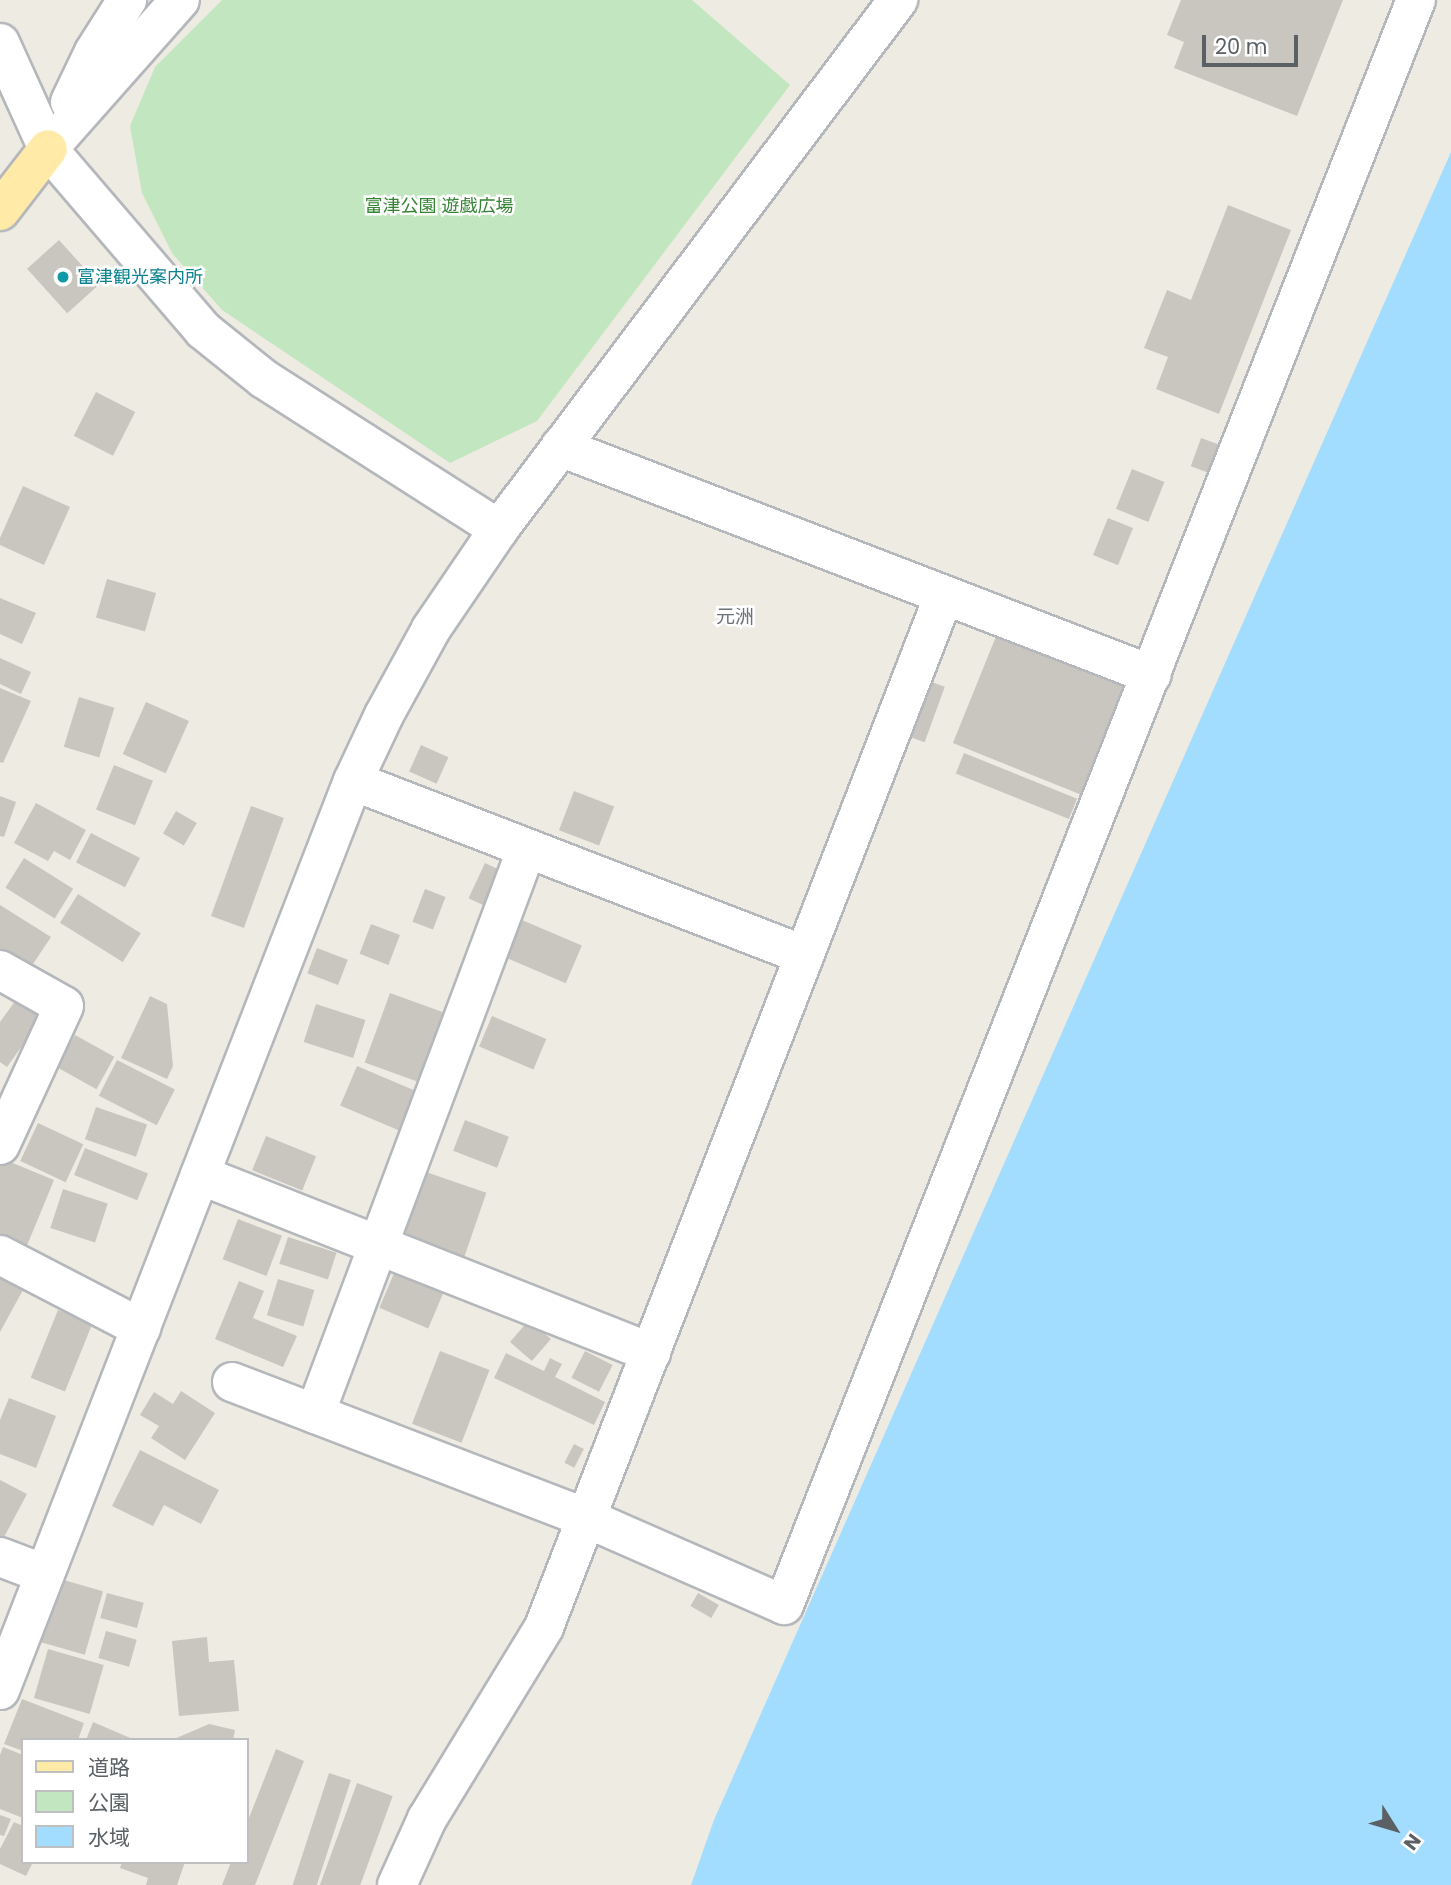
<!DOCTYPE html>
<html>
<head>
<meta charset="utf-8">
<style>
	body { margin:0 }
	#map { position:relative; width:1451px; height:1885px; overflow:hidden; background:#eeebe3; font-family:Poppins,"Noto Sans JP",sans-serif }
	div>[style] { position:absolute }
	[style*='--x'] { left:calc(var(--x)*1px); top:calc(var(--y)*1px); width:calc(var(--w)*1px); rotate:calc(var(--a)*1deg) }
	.green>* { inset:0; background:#c2e6bf }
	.water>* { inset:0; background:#a2dcff }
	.building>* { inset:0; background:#c9c6c0; transform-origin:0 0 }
	.roads { filter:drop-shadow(2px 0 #b4b7bb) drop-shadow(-2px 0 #b4b7bb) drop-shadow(0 2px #b4b7bb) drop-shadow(0 -2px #b4b7bb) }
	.minor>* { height:38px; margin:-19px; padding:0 19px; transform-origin:19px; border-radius:19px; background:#fff }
	.major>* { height:38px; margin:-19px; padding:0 19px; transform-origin:19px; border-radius:19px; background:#ffeba7 }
	.dots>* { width:19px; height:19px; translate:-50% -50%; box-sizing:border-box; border:4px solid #fff; border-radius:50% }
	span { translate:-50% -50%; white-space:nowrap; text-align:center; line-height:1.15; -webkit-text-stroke:5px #fff; paint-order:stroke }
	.park-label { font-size:18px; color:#348433 }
	.culture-label { font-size:18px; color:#0d838f }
	.left { translate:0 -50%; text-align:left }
	.neighbourhood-label { font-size:19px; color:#6c7276 }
	.legend { position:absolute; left:21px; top:1738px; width:228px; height:126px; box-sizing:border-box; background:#fff; border:2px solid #bdbfc1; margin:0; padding:9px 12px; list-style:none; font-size:21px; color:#5b6064 }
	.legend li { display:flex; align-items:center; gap:14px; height:35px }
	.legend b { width:35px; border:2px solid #bdbfc1 }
	.north { position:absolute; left:1360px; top:1794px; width:70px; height:70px; -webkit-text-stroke:5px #fff; paint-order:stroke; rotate:127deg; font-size:19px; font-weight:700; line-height:28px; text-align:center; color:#5b6064 }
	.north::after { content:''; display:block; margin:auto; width:24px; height:32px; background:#5b6064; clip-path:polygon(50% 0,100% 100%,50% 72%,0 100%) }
	.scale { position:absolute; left:1202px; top:35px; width:96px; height:32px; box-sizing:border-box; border:4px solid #5b6064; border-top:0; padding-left:9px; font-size:21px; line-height:24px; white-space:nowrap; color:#5b6064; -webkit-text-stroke:5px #fff; paint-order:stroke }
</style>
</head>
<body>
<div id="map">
	<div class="green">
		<i style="clip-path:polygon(222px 0,692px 0,790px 85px,537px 421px,450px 463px,222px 310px,172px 253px,142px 193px,130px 126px,155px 67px)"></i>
	</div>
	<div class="water">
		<i style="clip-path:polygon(1451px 152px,1451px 1885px,691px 1885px,714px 1820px)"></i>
	</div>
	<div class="building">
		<i style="clip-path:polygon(1181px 0,1343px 0,1297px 116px,1174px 68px,1184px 42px,1167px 35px)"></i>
		<i style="clip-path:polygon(1228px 205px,1291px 230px,1219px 414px,1156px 389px,1168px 357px,1144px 348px,1167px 290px,1191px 300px)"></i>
		<i style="left:59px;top:240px;width:60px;height:43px;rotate:48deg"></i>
		<i style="left:96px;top:392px;width:44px;height:49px;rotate:27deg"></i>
		<i style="left:1201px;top:438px;width:32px;height:30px;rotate:20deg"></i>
		<i style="left:1132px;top:469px;width:35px;height:43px;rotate:22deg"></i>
		<i style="clip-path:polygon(23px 486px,70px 507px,44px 565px,0 545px,0 538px)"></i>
		<i style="left:1108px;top:518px;width:27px;height:40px;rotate:22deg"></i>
		<i style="left:107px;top:579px;width:51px;height:40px;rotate:16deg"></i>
		<i style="clip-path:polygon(0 598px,36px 613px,22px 644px,0 634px)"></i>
		<i style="left:999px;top:629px;width:141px;height:123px;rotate:22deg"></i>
		<i style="clip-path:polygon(0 658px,31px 672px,21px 694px,0 684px)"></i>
		<i style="left:926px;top:680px;width:20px;height:59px;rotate:20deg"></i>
		<i style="clip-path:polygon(0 688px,31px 701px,3px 763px,0 762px)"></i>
		<i style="left:79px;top:697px;width:37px;height:52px;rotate:17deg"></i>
		<i style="left:146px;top:702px;width:47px;height:57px;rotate:24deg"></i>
		<i style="left:421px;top:745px;width:30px;height:29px;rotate:24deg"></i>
		<i style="left:964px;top:753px;width:122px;height:22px;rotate:22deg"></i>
		<i style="left:114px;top:765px;width:42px;height:48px;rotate:22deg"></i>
		<i style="left:574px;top:791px;width:43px;height:42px;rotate:21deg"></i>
		<i style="clip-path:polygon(0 796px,16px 802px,4px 837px,0 836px)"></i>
		<i style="clip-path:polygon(36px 803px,86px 830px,70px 860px,54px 851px,48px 861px,14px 843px)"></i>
		<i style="left:251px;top:806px;width:35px;height:117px;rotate:20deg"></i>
		<i style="left:176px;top:811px;width:24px;height:26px;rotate:30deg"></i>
		<i style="left:91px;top:833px;width:55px;height:33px;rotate:27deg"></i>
		<i style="left:24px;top:858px;width:58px;height:35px;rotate:32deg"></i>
		<i style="left:485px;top:863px;width:23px;height:39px;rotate:25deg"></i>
		<i style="left:425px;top:889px;width:22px;height:35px;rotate:21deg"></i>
		<i style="left:78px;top:894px;width:74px;height:34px;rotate:32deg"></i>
		<i style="clip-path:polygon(0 905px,51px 937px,25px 976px,0 960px)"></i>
		<i style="left:522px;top:920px;width:65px;height:41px;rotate:23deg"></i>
		<i style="left:371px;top:924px;width:31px;height:32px;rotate:21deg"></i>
		<i style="left:317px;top:948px;width:33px;height:27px;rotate:21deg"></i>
		<i style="clip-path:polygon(21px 993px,47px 1011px,7px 1067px,0 1062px,0 1022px)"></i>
		<i style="left:390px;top:993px;width:58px;height:74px;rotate:20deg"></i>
		<i style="clip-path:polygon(150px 996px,167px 1004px,173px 1066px,167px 1079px,121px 1058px)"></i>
		<i style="left:316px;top:1004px;width:52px;height:40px;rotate:18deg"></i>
		<i style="left:492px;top:1016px;width:59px;height:33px;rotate:23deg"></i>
		<i style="left:75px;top:1035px;width:45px;height:37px;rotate:29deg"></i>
		<i style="left:117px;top:1060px;width:65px;height:40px;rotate:27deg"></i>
		<i style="left:357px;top:1066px;width:64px;height:43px;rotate:23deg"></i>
		<i style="left:96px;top:1107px;width:54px;height:34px;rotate:19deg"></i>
		<i style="left:465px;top:1120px;width:47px;height:33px;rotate:21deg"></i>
		<i style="left:38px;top:1123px;width:50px;height:42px;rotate:25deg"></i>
		<i style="left:266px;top:1136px;width:54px;height:37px;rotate:22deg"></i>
		<i style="left:85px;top:1148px;width:68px;height:29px;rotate:22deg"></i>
		<i style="clip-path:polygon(3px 1159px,54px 1180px,26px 1248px,0 1237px,0 1167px)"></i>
		<i style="left:423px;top:1171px;width:67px;height:71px;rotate:19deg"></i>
		<i style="left:63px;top:1189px;width:47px;height:41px;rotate:18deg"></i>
		<i style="left:238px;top:1219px;width:47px;height:43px;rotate:21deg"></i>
		<i style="left:288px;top:1237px;width:51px;height:28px;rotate:18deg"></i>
		<i style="left:395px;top:1271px;width:53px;height:40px;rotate:23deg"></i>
		<i style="clip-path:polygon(0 1277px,23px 1290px,0 1332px)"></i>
		<i style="left:278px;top:1279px;width:38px;height:38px;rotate:17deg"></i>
		<i style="clip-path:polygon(239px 1281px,264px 1291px,253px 1318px,297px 1336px,283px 1367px,215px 1339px)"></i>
		<i style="left:58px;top:1310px;width:37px;height:73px;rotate:22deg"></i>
		<i style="left:529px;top:1320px;width:29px;height:29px;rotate:41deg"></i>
		<i style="left:440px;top:1351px;width:53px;height:78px;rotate:21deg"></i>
		<i style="left:585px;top:1351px;width:31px;height:30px;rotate:27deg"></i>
		<i style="clip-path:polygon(506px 1353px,544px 1371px,550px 1358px,562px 1364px,555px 1377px,605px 1402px,594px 1425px,494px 1378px)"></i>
		<i style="clip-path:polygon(181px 1391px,215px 1413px,185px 1460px,151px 1438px,159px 1426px,140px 1415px,154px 1392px,173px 1404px)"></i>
		<i style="clip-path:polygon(9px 1398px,56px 1416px,36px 1468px,0 1454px,0 1420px)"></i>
		<i style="left:574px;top:1444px;width:11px;height:21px;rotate:27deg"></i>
		<i style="clip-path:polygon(140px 1450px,219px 1490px,201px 1524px,164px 1505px,153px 1526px,112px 1506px)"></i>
		<i style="clip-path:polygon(0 1480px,27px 1494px,2px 1541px,0 1541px)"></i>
		<i style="left:53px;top:1577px;width:52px;height:66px;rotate:16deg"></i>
		<i style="left:107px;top:1593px;width:38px;height:26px;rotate:15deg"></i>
		<i style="left:698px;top:1593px;width:24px;height:15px;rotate:30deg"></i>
		<i style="left:106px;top:1631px;width:32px;height:28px;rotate:16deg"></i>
		<i style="clip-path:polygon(207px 1637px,209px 1662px,234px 1660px,239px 1711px,179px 1716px,172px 1641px)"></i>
		<i style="left:48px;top:1649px;width:58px;height:51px;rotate:16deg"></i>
		<i style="clip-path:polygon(22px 1699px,84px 1723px,78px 1740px,23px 1740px,23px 1751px,4px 1744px)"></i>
		<i style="clip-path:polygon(93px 1722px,135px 1740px,86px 1740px)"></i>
		<i style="clip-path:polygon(209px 1724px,235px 1730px,233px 1740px,172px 1740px)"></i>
		<i style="clip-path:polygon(3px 1747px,23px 1755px,23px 1818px,0 1809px,0 1755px)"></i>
		<i style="clip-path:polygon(276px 1749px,304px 1761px,255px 1885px,222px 1885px,231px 1862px,247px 1862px,247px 1823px)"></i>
		<i style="left:329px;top:1773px;width:23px;height:119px;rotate:18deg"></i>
		<i style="left:357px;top:1783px;width:38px;height:109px;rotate:20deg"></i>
		<i style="clip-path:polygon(0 1815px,11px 1819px,4px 1836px,0 1835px)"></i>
		<i style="clip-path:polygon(14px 1822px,23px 1826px,23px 1862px,33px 1862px,26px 1876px,0 1864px,0 1849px)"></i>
		<i style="clip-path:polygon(122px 1862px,185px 1862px,177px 1885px,146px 1885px,148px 1878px,120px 1868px)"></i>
	</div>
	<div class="roads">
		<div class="minor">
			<i style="--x:0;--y:43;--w:116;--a:65.6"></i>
			<i style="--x:48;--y:149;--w:238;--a:49.4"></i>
			<i style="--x:203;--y:330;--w:78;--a:38.8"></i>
			<i style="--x:264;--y:379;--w:279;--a:32.6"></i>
			<i style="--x:70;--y:102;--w:55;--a:-64.4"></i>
			<i style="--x:94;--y:52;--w:62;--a:-57.6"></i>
			<i style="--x:48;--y:149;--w:199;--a:-48.5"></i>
			<i style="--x:560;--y:447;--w:634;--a:21.06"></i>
			<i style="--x:353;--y:781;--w:484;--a:21.1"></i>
			<i style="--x:0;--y:970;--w:73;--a:29.4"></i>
			<i style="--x:64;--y:1006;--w:153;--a:114.7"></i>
			<i style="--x:200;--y:1175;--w:485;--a:21.5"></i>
			<i style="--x:0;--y:1255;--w:159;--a:27.4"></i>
			<i style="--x:232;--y:1382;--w:379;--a:21"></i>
			<i style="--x:586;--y:1518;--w:216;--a:23.7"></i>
			<i style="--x:784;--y:1605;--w:1725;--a:-68.51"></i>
			<i style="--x:315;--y:1414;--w:604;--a:-69.47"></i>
			<i style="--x:0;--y:1557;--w:48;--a:20.7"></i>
			<i style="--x:0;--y:1690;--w:975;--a:-68.78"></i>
			<i style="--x:353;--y:781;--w:73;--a:-64.8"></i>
			<i style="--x:384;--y:715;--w:98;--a:-61.3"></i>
			<i style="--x:431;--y:629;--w:121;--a:-55.8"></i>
			<i style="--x:499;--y:529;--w:663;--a:-52.97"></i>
			<i style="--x:397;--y:1885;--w:72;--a:-65.6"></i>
			<i style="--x:427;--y:1819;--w:225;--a:-58.6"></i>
			<i style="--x:544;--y:1627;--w:1107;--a:-68.81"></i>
		</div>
		<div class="major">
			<i style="--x:0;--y:211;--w:78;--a:-52.3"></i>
		</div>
	</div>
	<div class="dots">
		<i style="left:63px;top:277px;background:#0f9aa8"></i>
	</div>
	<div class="park-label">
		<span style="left:439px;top:206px">富津公園 遊戯広場</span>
	</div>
	<div class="culture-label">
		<span class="left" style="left:77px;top:277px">富津観光案内所</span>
	</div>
	<div class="neighbourhood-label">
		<span style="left:735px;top:617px">元洲</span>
	</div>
	<ul class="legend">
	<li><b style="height:9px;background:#ffeba7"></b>道路</li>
	<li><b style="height:19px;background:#c2e6bf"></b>公園</li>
	<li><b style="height:19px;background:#a2dcff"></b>水域</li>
	</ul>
	<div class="north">N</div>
	<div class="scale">20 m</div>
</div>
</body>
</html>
